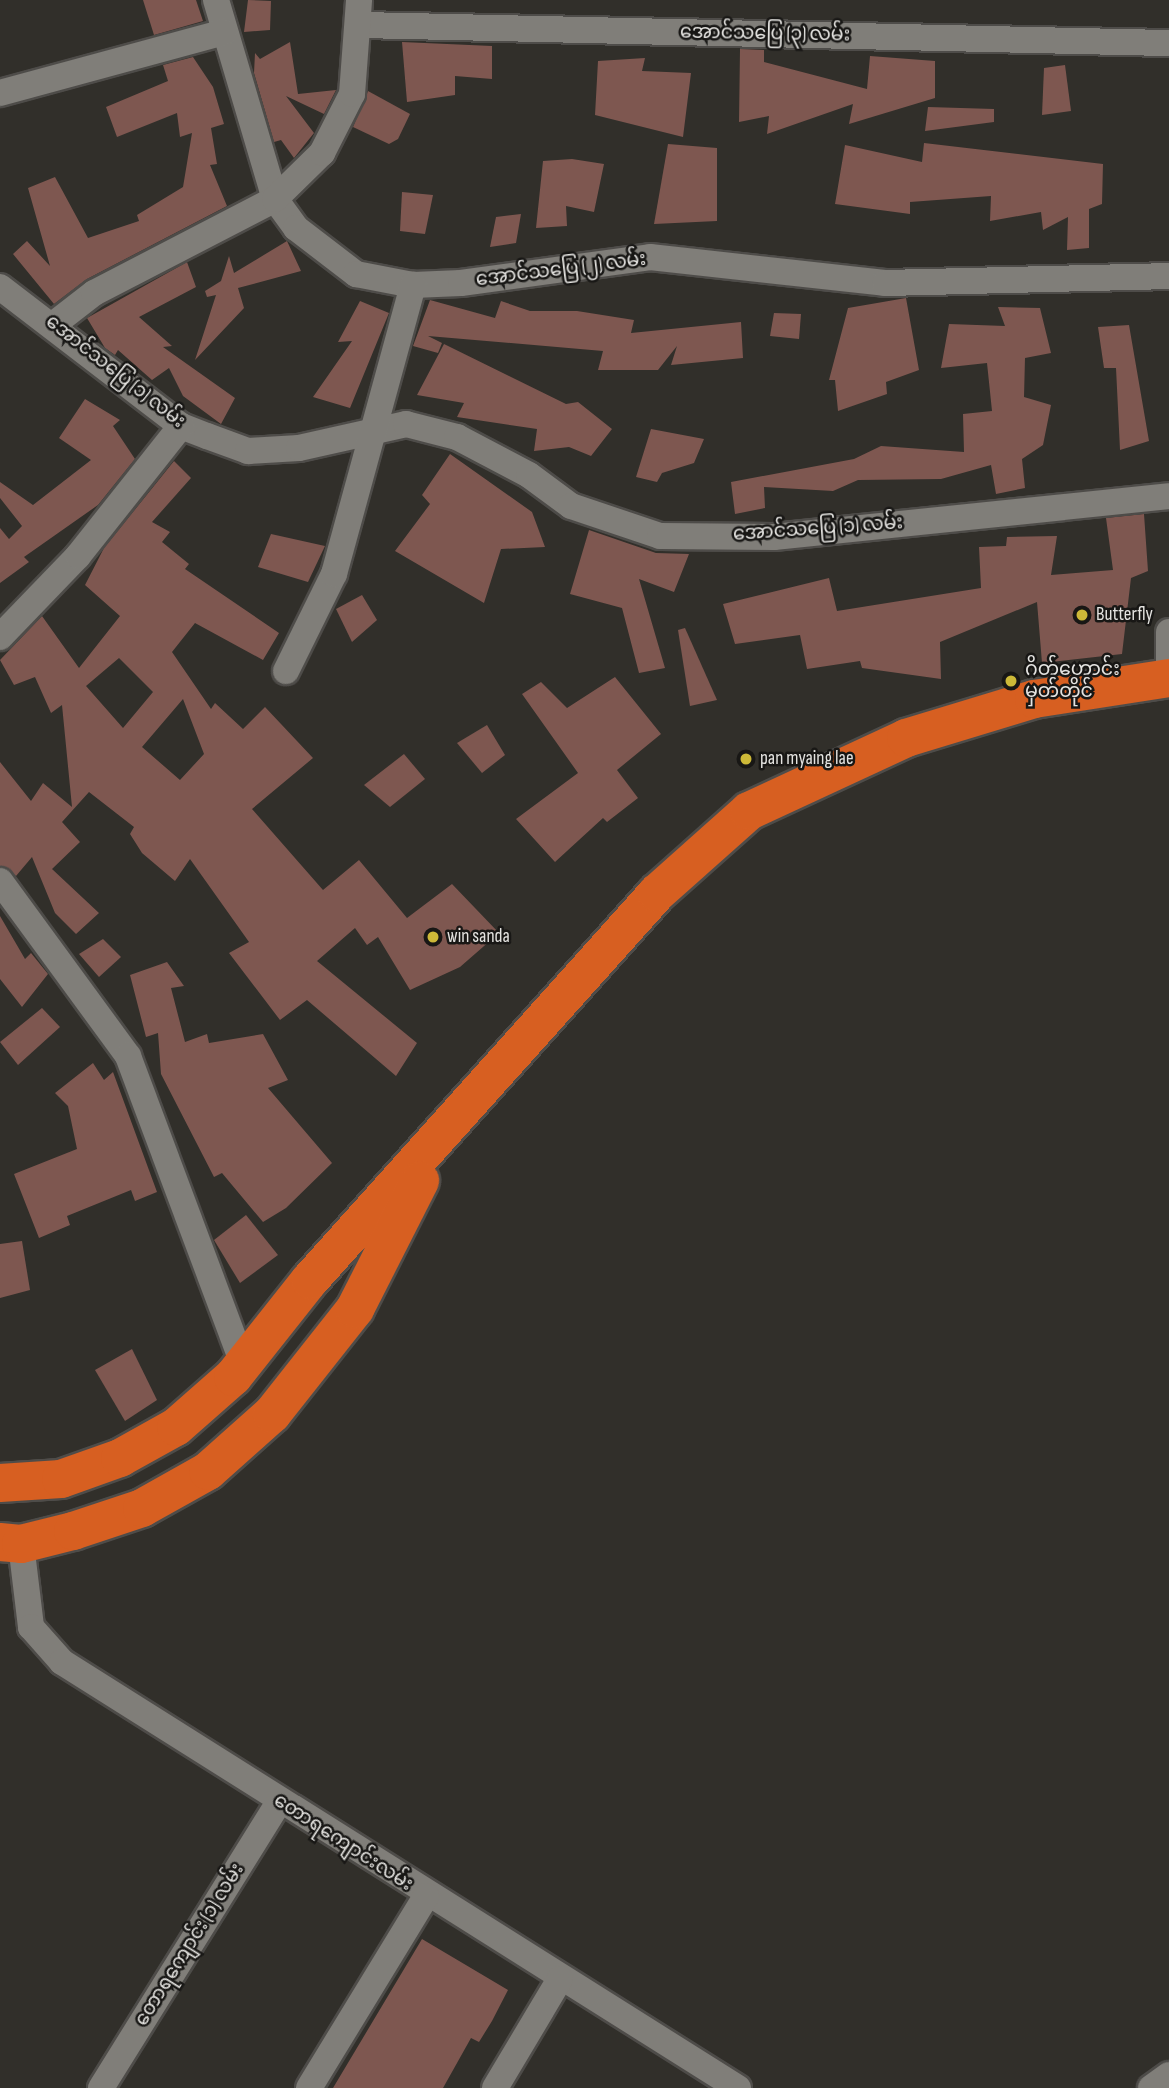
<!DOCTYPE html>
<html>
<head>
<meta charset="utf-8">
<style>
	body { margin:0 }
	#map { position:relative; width:1169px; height:2088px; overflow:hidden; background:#312f2a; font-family:"Sofia Sans Condensed","Noto Sans Myanmar",sans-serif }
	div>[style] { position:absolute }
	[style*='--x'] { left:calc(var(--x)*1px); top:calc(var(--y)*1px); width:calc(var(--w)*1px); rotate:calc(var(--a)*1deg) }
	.building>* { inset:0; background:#7e5750 }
	.roads { filter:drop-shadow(2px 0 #4e4c49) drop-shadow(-2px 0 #4e4c49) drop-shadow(0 2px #4e4c49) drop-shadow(0 -2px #4e4c49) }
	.street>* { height:26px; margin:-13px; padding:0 13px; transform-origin:13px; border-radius:13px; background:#807e79 }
	.highway>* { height:38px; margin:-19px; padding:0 19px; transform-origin:19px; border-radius:19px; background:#d75f21 }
	.dots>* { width:19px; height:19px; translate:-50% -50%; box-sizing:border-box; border:4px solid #181715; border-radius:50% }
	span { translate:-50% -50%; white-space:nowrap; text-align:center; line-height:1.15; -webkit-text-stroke:5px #181715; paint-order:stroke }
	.street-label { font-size:19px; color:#e5e4e1 }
	.poi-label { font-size:19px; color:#e5e4e1 }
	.left { translate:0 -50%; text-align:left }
</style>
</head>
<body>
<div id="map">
	<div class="building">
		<i style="clip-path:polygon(143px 0,196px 0,203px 21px,154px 35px)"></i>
		<i style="clip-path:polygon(248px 0,271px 1px,270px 30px,244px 32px)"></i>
		<i style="clip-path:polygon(290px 42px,298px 94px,336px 90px,324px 114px,286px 96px,314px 133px,294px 158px,281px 140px,274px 142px,254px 73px,255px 53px,260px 59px)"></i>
		<i style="clip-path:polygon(402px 42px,492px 46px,492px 79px,455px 76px,455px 95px,407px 102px)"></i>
		<i style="clip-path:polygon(740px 49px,764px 50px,764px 62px,867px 89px,870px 56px,935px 61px,935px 98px,849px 124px,853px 104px,767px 134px,769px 116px,739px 122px)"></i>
		<i style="clip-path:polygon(193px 57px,213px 87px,224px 124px,211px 128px,217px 164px,210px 165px,227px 206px,87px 279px,54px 304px,13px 254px,27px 241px,50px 266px,28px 188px,55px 177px,88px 238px,139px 221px,137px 215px,183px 187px,192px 133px,180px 137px,177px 113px,117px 137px,106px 107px,168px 81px,163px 65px)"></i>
		<i style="clip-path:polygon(645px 58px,642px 71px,691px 73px,683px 137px,595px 115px,598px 61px)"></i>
		<i style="clip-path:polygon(1065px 65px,1071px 111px,1042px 115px,1044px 68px)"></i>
		<i style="clip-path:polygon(368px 91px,410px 114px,398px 139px,389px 144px,353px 127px)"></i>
		<i style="clip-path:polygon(928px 107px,994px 109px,994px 122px,925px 131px)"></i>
		<i style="clip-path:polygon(924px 143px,1103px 164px,1102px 204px,1089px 209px,1089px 248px,1067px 250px,1068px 217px,1043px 230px,1041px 212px,990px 221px,991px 196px,910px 202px,910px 214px,835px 204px,845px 145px,922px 162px)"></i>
		<i style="clip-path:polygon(668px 144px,717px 148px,717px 221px,654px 224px)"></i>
		<i style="clip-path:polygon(572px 159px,604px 164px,594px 212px,566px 206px,567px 226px,536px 228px,543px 161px)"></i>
		<i style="clip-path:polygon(402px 192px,433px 195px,425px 234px,400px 231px)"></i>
		<i style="clip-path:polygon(521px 214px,516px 243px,490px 247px,496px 217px)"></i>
		<i style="clip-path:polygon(287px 241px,301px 271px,238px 288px,244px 308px,195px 360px,216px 295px,207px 297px,205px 291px,221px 281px,229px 256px,234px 273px)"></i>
		<i style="clip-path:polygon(187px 262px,196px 287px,139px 317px,172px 346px,163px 347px,235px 398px,221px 424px,183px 396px,169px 368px,152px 380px,118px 350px,115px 355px,105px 348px,87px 318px)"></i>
		<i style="clip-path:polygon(906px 298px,919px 370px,886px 382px,887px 394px,838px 411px,835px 380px,829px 380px,848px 308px)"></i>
		<i style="clip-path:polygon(430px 300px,495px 318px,501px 301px,530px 311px,577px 311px,634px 320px,631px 333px,741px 322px,743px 358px,671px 365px,677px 346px,658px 370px,598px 370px,603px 351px,428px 336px,442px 343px,438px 353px,413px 346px)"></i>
		<i style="clip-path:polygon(360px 301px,389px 313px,350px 408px,313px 397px,352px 341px,338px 342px)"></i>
		<i style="clip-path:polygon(998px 307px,1040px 308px,1051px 353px,1025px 358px,1024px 397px,1051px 405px,1043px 445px,1022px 459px,1025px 488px,996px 494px,991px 465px,941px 479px,858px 480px,833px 491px,764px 487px,765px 508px,735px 514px,731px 482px,854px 459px,881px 446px,964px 452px,963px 414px,992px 411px,987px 363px,941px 368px,949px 324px,1005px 326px)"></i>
		<i style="clip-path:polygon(774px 313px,801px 314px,799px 339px,770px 336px)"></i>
		<i style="clip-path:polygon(1129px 325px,1149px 441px,1120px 450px,1116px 368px,1104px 368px,1098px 327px)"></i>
		<i style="clip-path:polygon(444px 344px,566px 404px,578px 402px,612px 429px,591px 456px,569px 447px,534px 451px,537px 429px,457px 417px,464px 403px,417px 395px)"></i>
		<i style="clip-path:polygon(85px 399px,120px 420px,113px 426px,135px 459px,98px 505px,24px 557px,29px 562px,0 583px,0 528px,9px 539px,22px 526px,0 498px,0 482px,33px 505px,91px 460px,59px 438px)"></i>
		<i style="clip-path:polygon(651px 429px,704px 439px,694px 463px,662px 473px,657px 482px,636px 477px)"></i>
		<i style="clip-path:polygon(450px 454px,532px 512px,545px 547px,501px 549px,484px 603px,395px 551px,430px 504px,422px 495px)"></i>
		<i style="clip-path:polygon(evenodd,174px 461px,191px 478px,152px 522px,170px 532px,162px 542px,189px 564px,185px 569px,279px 633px,263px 660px,195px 623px,172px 652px,211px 709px,215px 703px,243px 729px,265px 707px,313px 758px,252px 809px,323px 890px,359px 860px,407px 918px,452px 884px,499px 933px,460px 967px,410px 990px,378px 937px,367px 945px,355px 928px,317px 961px,417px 1043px,396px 1076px,307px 1000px,280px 1020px,229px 953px,249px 942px,190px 859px,175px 881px,142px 853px,130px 834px,134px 827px,89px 792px,62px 822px,80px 842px,52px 869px,99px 913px,76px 934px,55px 913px,32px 857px,16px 876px,0 866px,0 762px,31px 801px,43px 783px,72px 807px,62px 705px,51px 713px,35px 677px,14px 685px,0 660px,42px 616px,79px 668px,120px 616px,85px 585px,104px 548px,174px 461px,119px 658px,153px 692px,123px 728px,86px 686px,119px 658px,174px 461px,183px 699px,204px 754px,180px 780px,142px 747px,183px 699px)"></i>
		<i style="clip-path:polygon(1144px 514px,1148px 571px,1131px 578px,1122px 654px,1042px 663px,1037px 602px,940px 642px,941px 679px,862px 668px,860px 661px,807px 669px,800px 635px,735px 644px,723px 604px,829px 578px,837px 611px,981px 588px,979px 547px,1006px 546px,1007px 537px,1057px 536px,1051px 575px,1113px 570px,1106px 518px)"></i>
		<i style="clip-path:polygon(589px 530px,656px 553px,689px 554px,674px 592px,639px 579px,665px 668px,639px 673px,622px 608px,570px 594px)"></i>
		<i style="clip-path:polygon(271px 534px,325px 546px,308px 582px,258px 567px)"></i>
		<i style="clip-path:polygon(362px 595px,377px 620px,352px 642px,336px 609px)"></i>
		<i style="clip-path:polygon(685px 628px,717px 700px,690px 706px,678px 630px)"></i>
		<i style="clip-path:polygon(615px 677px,661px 734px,617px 770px,638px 798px,607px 822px,603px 818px,555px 862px,516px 819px,578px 773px,522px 694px,541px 682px,567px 708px)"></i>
		<i style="clip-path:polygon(487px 725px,505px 755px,482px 773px,457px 743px)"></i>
		<i style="clip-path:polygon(404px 754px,425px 779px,390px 807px,364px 785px)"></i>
		<i style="clip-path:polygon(0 916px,25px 959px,31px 953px,48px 974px,22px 1007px,0 979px)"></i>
		<i style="clip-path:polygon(103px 939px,121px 957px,99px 977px,79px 954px)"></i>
		<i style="clip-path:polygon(167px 962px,184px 986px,171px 988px,185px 1042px,207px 1034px,209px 1043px,263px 1034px,288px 1080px,268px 1088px,332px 1163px,286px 1208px,263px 1222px,222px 1173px,214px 1177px,161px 1074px,158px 1033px,146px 1037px,130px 975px)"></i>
		<i style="clip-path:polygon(42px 1008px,60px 1027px,18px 1065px,0 1042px)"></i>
		<i style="clip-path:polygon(93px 1063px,104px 1080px,113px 1072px,157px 1192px,135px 1201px,131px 1190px,67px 1216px,70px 1225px,39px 1238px,14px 1174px,77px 1149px,68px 1106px,55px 1093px)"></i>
		<i style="clip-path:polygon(246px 1215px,278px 1255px,240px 1283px,214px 1240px)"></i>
		<i style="clip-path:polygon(22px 1241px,30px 1290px,0 1298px,0 1244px)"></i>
		<i style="clip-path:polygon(132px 1349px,157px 1400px,125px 1421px,95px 1370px)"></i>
		<i style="clip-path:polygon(422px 1939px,508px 1990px,492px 2021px,479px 2042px,471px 2038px,443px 2088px,333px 2088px)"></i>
	</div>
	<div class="roads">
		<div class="street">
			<i style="--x:216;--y:0;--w:208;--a:73.5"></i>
			<i style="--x:275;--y:199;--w:36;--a:54"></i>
			<i style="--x:296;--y:228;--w:76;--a:37.5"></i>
			<i style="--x:356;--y:274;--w:58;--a:10.9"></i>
			<i style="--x:413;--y:285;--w:48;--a:-2.4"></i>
			<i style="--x:461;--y:283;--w:191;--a:-7.8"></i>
			<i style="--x:650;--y:257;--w:236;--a:6.3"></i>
			<i style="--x:885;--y:283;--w:284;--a:-1.4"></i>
			<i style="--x:361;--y:25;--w:808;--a:1.28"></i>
			<i style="--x:0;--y:93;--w:232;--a:-15.2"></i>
			<i style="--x:0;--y:287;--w:228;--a:37.5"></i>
			<i style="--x:181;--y:426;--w:28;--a:21"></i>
			<i style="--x:207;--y:436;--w:44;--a:20.1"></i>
			<i style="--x:248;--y:451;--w:51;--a:-3.4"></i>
			<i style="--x:299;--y:448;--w:110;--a:-12.6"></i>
			<i style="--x:406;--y:424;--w:53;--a:14.3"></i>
			<i style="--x:457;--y:437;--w:81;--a:27.8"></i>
			<i style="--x:529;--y:475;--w:52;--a:36.4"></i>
			<i style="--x:571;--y:506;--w:94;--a:18.6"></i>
			<i style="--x:660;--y:536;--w:114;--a:0.5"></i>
			<i style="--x:774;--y:537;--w:397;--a:-5.9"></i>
			<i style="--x:54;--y:324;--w:51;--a:-37.8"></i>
			<i style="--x:94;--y:293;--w:204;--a:-27.4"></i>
			<i style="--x:275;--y:199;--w:66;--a:-44.4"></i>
			<i style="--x:322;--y:153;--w:66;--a:-63"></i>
			<i style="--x:352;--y:94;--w:94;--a:-85.7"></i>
			<i style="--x:0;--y:637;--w:112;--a:-46.1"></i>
			<i style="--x:78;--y:556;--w:166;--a:-51.6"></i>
			<i style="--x:286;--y:671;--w:108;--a:-63.7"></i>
			<i style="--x:334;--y:574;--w:300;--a:-74.7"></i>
			<i style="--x:1169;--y:678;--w:46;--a:-90"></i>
			<i style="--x:0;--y:881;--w:217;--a:53.8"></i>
			<i style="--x:128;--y:1056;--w:328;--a:69.5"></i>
			<i style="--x:21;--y:1544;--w:84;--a:83.1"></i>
			<i style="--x:31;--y:1627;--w:47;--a:48.5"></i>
			<i style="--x:62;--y:1662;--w:799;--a:32.22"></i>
			<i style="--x:101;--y:2088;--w:337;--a:-58.1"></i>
			<i style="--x:309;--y:2088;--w:225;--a:-58.6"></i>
			<i style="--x:495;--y:2088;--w:127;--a:-59.2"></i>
			<i style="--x:1151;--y:2088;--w:22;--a:-36"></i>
		</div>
		<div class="highway">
			<i style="--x:0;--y:1483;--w:61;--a:-3.8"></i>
			<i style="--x:61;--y:1479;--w:63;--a:-19.6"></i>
			<i style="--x:120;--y:1458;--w:64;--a:-29"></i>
			<i style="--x:176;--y:1427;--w:76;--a:-41.3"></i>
			<i style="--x:233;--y:1377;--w:124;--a:-51.6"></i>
			<i style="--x:310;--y:1280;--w:520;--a:-48.12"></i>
			<i style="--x:657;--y:893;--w:123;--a:-41.7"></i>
			<i style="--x:749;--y:811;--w:173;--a:-24.9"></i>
			<i style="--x:906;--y:738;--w:134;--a:-16.9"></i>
			<i style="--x:1034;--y:699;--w:137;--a:-8.8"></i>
			<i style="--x:0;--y:1542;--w:21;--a:5"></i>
			<i style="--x:21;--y:1544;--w:54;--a:-14"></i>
			<i style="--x:73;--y:1531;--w:73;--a:-18.4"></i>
			<i style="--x:142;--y:1508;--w:76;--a:-29.3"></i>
			<i style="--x:208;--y:1471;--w:86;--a:-41.7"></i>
			<i style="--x:272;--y:1414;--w:134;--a:-51.7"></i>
			<i style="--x:355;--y:1309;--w:144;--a:-63.1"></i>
		</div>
	</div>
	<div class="dots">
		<i style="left:1082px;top:615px;background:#cdb938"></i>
		<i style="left:1011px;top:681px;background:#cdb938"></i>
		<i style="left:746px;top:759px;background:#cdb938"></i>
		<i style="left:433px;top:937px;background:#cdb938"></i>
	</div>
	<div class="street-label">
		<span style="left:765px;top:34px;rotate:1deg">အောင်သပြေ (၃) လမ်း</span>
		<span style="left:561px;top:270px;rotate:-7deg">အောင်သပြေ (၂) လမ်း</span>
		<span style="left:115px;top:372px;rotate:38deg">အောင်သပြေ (၁) လမ်း</span>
		<span style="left:818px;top:529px;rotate:-4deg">အောင်သပြေ (၁) လမ်း</span>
		<span style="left:343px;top:1843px;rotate:33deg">တောရကျောင်းလမ်း</span>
		<span style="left:190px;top:1945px;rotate:-58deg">တောရကျောင်း (၁) လမ်း</span>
	</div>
	<div class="poi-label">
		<span class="left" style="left:1096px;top:615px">Butterfly</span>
		<span class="left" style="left:1025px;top:681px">ဂိတ်ဟောင်း<br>မှတ်တိုင်</span>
		<span class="left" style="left:760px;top:759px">pan myaing lae</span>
		<span class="left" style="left:447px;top:937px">win sanda</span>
	</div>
</div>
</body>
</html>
